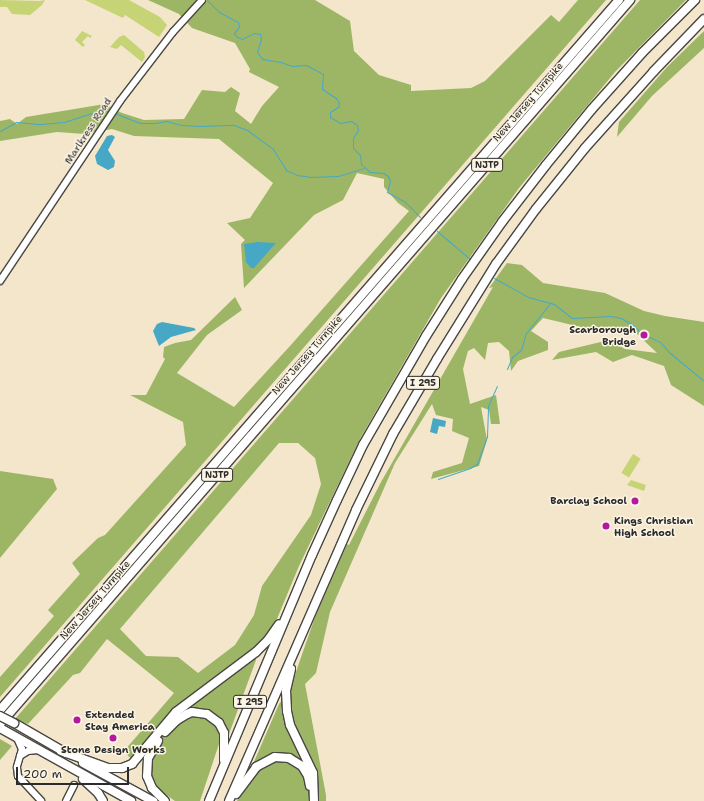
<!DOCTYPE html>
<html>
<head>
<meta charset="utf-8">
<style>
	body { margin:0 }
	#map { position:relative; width:704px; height:801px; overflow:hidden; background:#f3e6cb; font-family:"Shantell Sans",sans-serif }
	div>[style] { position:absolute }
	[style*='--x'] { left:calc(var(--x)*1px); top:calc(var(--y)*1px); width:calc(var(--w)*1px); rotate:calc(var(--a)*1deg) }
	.green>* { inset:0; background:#c7d475; transform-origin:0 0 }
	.forest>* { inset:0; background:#9db666 }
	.water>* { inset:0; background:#46a8c5 }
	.stream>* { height:1px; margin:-0.5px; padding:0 0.5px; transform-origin:0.5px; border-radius:0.5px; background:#46a8c5 }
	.roads { filter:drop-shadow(1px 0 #494743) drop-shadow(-1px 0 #494743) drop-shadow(0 1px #494743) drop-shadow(0 -1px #494743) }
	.secondary>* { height:6px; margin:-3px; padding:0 3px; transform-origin:3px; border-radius:3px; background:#fff }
	.highway>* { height:8px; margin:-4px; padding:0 4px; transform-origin:4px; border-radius:4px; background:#fff }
	.bridges { filter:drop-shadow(1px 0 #494743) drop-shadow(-1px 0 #494743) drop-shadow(0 1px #494743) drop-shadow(0 -1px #494743) }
	.highway-bridge>* { height:8px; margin:-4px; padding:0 4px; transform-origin:4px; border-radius:4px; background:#fff }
	.dots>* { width:11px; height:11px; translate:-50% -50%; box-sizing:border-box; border:2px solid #fcf5e5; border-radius:50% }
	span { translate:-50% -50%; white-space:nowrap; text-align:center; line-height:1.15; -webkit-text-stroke:3px #fcf5e5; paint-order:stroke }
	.shield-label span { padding:1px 3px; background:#fcf5e5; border:1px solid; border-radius:3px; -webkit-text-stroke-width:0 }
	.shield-label { font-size:9px; color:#2b2b2b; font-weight:700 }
	.street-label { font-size:10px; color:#2b2b2b }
	.poi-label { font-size:10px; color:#2b2b2b; font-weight:700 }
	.right { translate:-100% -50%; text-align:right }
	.left { translate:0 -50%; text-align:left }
	.scale { position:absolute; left:16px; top:767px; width:113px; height:18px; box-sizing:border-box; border:2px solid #2b2b2b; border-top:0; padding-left:5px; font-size:12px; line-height:14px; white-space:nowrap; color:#2b2b2b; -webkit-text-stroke:3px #fcf5e5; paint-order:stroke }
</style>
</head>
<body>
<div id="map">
	<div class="green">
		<i style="clip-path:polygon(0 0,40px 1px,45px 0,42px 5px,30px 15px,12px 14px,7px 7px,0 7px)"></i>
		<i style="clip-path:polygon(85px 0,129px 0,160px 17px,167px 25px,159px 37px,125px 15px,123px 18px)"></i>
		<i style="clip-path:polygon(82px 31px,92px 36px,90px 38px,88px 36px,82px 42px,85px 45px,83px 47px,75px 40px)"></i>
		<i style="clip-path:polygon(124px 35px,144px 52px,145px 57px,142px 62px,121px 45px,117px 49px,110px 47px,119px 37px)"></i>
		<i style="left:633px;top:454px;width:9px;height:22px;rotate:32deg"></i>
		<i style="clip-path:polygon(631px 480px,646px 485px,644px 491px,627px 485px)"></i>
	</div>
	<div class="forest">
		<i style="clip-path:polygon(148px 0,315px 0,350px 21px,354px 51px,379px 75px,411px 85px,411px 91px,471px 88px,485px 81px,551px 15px,559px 22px,578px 0,606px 0,0 697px,0 677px,54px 616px,48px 610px,80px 574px,72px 563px,98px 538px,105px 535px,186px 445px,183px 422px,130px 395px,146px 395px,165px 359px,163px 357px,164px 347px,175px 343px,191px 340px,235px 297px,242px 310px,207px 335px,177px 373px,234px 407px,290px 346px,409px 211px,398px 203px,384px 187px,384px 179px,357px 173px,343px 200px,314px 215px,244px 288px,241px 244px,245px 240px,227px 223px,250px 218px,273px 183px,219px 139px,134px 136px,112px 129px,85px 134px,57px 132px,0 141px,0 121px,10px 119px,17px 124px,26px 117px,105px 104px,122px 113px,144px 120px,184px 119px,202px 90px,225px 92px,231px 87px,240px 93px,235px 111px,251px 124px,262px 106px,279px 87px,249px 72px,250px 69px,235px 43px,192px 28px,179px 14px)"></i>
		<i style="clip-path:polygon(evenodd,640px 0,686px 0,615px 72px,519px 188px,441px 298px,361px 437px,299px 566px,274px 626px,257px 644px,256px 660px,229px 734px,219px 744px,200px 801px,175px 801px,158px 789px,150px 771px,147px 739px,131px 759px,124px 751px,174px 693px,107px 639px,80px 673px,73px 675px,28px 724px,15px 719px,640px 0,279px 443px,298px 443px,315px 458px,321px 484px,311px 515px,262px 586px,254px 615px,235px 645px,198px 673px,178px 657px,146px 656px,120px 629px,279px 443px)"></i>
		<i style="clip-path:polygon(704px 31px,704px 48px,652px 96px,617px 137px,619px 122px,667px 67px)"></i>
		<i style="clip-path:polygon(507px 263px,522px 265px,543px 283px,605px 293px,644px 311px,665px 316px,704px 322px,704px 406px,671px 385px,664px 366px,632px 355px,613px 362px,596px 352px,552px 360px,559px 352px,609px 340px,625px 349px,657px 353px,636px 333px,589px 329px,543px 318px,531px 331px,548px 342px,548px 350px,518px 361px,511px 371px,509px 351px,499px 342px,488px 343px,485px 360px,474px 348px,468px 351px,463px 369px,470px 404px,496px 395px,500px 424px,491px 424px,489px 410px,481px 407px,487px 440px,479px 466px,431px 479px,433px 472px,462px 463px,469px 438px,452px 431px,453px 419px,436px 415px,432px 404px,395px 463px,330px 612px,316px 673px,305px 684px,326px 795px,326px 801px,237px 801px,279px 704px,289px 692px,315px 617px,347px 544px,349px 545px,381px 482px,493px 287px,489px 288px)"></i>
		<i style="clip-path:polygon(0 471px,53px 479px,57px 489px,0 558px)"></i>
		<i style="clip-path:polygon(0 739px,12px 746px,0 760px)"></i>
	</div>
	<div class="water">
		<i style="clip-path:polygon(112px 135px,115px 137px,108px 150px,115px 161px,114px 167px,108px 170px,97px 164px,95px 156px,107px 136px)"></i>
		<i style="clip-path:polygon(257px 242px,276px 243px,254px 268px,251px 268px,246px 262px,244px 244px)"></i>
		<i style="clip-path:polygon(162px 322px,194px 328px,196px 330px,171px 337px,159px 346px,153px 331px,157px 324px)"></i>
		<i style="clip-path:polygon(433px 418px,446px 421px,445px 427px,439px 426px,437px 434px,430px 432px)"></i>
	</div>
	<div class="stream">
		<i style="--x:207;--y:0;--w:17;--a:45"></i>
		<i style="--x:219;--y:12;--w:21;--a:28"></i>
		<i style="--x:238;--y:22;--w:5;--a:79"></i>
		<i style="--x:239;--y:27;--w:8;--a:130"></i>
		<i style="--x:234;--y:33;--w:5;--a:53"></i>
		<i style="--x:237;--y:37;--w:5;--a:22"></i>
		<i style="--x:242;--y:39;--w:13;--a:-27"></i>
		<i style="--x:254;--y:33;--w:6;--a:9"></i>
		<i style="--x:260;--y:34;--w:5;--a:79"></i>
		<i style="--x:261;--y:39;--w:14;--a:107"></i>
		<i style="--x:257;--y:52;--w:9;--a:54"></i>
		<i style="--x:262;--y:59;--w:19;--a:9"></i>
		<i style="--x:281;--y:62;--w:12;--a:20"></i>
		<i style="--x:292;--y:66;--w:14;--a:-4"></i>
		<i style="--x:306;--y:65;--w:19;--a:28"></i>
		<i style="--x:323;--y:74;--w:15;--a:94"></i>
		<i style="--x:322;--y:89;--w:17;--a:33"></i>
		<i style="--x:336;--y:98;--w:6;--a:59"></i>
		<i style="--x:339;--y:103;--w:4;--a:104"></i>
		<i style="--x:338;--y:107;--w:9;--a:148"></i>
		<i style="--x:330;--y:112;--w:5;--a:90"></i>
		<i style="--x:330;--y:117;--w:12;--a:31"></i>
		<i style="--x:340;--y:123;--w:11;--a:-10"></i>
		<i style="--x:351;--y:121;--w:7;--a:34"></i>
		<i style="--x:357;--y:125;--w:5;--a:79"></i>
		<i style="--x:358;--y:130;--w:9;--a:122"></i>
		<i style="--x:353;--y:138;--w:10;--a:90"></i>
		<i style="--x:353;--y:148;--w:10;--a:45"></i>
		<i style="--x:360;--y:155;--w:9;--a:84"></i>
		<i style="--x:361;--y:164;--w:12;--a:42"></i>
		<i style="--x:370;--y:172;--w:13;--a:4"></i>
		<i style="--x:383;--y:173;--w:6;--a:31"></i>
		<i style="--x:388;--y:176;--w:5;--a:68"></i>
		<i style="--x:390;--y:181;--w:11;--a:105"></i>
		<i style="--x:387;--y:192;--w:21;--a:29"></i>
		<i style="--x:405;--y:202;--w:21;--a:45"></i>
		<i style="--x:114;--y:113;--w:28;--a:21"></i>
		<i style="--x:140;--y:123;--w:15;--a:0"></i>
		<i style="--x:155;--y:123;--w:11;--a:-10"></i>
		<i style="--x:166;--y:121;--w:16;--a:15"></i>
		<i style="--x:181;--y:125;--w:20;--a:3"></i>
		<i style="--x:201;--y:126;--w:33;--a:-2"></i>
		<i style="--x:234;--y:125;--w:14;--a:21"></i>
		<i style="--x:247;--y:130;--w:32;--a:36"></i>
		<i style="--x:273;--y:149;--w:25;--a:58"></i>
		<i style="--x:286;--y:170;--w:12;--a:24"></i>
		<i style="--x:297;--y:175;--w:14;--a:8"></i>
		<i style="--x:311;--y:177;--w:27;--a:-2"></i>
		<i style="--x:338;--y:176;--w:27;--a:-17"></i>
		<i style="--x:0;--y:131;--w:18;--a:-29"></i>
		<i style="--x:16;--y:122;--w:25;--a:5"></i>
		<i style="--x:41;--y:124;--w:23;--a:-5"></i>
		<i style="--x:64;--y:122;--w:38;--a:-18"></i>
		<i style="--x:100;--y:110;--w:9;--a:6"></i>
		<i style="--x:437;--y:231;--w:43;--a:40.3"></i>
		<i style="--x:494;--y:278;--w:39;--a:29"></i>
		<i style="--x:528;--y:297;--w:27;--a:15"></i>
		<i style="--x:554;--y:304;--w:23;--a:38"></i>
		<i style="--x:572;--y:318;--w:39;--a:-3"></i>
		<i style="--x:611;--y:316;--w:10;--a:11"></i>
		<i style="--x:621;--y:318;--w:14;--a:30"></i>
		<i style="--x:633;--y:325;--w:12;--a:48"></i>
		<i style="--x:647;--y:336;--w:14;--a:25"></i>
		<i style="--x:660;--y:342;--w:15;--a:48"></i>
		<i style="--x:670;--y:353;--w:44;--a:39.5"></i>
		<i style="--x:507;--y:369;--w:13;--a:-67"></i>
		<i style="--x:512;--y:357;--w:11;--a:-38"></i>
		<i style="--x:521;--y:350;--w:18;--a:-74"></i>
		<i style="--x:526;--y:333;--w:38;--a:-51"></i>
		<i style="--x:438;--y:479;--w:34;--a:-19"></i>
		<i style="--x:470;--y:468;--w:8;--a:-30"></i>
		<i style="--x:477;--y:464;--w:29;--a:-70"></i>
		<i style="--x:487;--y:437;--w:31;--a:-88"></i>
		<i style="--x:488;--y:406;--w:22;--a:-66"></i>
	</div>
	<div class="roads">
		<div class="secondary">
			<i style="--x:0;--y:281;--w:216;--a:-56.3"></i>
			<i style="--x:120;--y:101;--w:87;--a:-52.5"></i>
			<i style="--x:173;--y:32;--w:43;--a:-47.8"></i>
			<i style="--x:17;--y:738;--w:12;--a:66"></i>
			<i style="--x:22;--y:749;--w:19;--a:106"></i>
			<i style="--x:17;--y:767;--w:9;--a:84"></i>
			<i style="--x:18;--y:776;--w:34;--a:47"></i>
			<i style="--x:20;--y:756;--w:9;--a:-32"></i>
			<i style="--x:28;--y:751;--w:10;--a:-6"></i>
			<i style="--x:66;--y:801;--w:18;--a:-63"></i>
		</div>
		<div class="highway">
			<i style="--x:291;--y:669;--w:23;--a:103"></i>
			<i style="--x:286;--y:691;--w:20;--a:87"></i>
			<i style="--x:287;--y:711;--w:14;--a:78"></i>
			<i style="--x:290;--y:725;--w:53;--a:64.4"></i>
			<i style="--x:313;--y:773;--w:28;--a:88"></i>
			<i style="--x:0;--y:710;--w:942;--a:-48.92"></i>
			<i style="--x:14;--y:723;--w:60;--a:30"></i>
			<i style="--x:0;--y:724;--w:960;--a:-48.97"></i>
			<i style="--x:0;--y:728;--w:150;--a:29.1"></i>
			<i style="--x:165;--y:732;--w:17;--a:-45"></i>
			<i style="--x:177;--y:720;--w:12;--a:-31"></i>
			<i style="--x:187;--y:714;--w:5;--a:-22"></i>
			<i style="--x:192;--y:712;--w:15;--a:8"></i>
			<i style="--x:207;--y:714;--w:15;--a:37"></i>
			<i style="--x:219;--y:723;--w:11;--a:63"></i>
			<i style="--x:224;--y:733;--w:27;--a:90"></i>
			<i style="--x:158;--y:741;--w:20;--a:120"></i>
			<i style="--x:148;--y:758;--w:18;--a:93"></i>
			<i style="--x:147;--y:776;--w:13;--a:67"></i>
			<i style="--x:152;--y:788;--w:18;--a:45"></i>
			<i style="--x:61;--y:751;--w:50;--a:19.9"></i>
			<i style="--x:108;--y:768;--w:14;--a:0"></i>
			<i style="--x:122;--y:768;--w:11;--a:-22"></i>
			<i style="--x:132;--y:764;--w:68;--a:-49.8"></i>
			<i style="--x:176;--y:712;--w:100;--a:-36.9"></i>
			<i style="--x:256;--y:652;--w:17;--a:-45"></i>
			<i style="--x:268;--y:640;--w:19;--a:-55"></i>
			<i style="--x:83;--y:763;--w:80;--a:28.5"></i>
			<i style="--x:83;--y:779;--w:21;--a:43"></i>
			<i style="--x:98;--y:793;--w:9;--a:58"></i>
			<i style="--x:236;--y:794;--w:34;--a:-53"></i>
			<i style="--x:256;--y:767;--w:21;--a:-28"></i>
			<i style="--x:275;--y:757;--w:14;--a:4"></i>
			<i style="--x:289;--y:758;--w:15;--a:32"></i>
			<i style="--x:302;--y:766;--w:12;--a:59"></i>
			<i style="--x:308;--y:776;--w:10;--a:79"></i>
			<i style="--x:209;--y:801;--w:267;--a:-67.3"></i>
			<i style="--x:312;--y:555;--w:60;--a:-65.6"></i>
			<i style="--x:337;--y:500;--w:61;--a:-64.7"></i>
			<i style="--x:363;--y:445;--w:126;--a:-60"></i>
			<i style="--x:426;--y:336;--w:67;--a:-57.7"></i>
			<i style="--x:462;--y:279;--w:70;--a:-54.9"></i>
			<i style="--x:502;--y:222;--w:72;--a:-52.3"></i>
			<i style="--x:546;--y:165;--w:72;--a:-50.6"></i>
			<i style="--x:592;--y:109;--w:75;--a:-48.2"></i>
			<i style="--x:642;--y:53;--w:75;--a:-45"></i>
			<i style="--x:229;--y:801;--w:318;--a:-66.4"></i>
			<i style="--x:356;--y:510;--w:85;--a:-64"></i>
			<i style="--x:393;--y:434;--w:87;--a:-59.6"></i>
			<i style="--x:437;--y:359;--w:112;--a:-58.2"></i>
			<i style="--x:496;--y:264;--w:68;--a:-54"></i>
			<i style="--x:536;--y:209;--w:78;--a:-51.2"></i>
			<i style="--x:585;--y:148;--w:103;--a:-48.1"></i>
			<i style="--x:654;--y:71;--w:72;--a:-46.1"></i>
		</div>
	</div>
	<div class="bridges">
		<div class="highway-bridge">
			<i style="--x:0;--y:716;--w:16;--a:27"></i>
		</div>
	</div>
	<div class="dots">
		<i style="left:644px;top:335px;background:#b5179e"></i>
		<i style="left:635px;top:501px;background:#b5179e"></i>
		<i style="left:606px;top:526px;background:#b5179e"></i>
		<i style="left:77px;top:720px;background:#b5179e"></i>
		<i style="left:113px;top:738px;background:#b5179e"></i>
	</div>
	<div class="shield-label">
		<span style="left:487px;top:165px">NJTP</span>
		<span style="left:423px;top:383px">I 295</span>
		<span style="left:217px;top:475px">NJTP</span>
		<span style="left:250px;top:702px">I 295</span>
	</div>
	<div class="street-label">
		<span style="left:528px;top:102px;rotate:-49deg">New Jersey Turnpike</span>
		<span style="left:88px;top:131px;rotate:-57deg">Marlkress Road</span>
		<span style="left:307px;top:355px;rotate:-49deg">New Jersey Turnpike</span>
		<span style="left:95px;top:600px;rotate:-49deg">New Jersey Turnpike</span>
	</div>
	<div class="poi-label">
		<span class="right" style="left:636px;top:335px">Scarborough<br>Bridge</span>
		<span class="right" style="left:627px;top:501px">Barclay School</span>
		<span class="left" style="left:614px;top:526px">Kings Christian<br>High School</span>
		<span class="left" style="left:85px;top:720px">Extended<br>Stay America</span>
		<span style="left:113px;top:750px">Stone Design Works</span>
	</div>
	<div class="scale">200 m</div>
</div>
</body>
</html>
